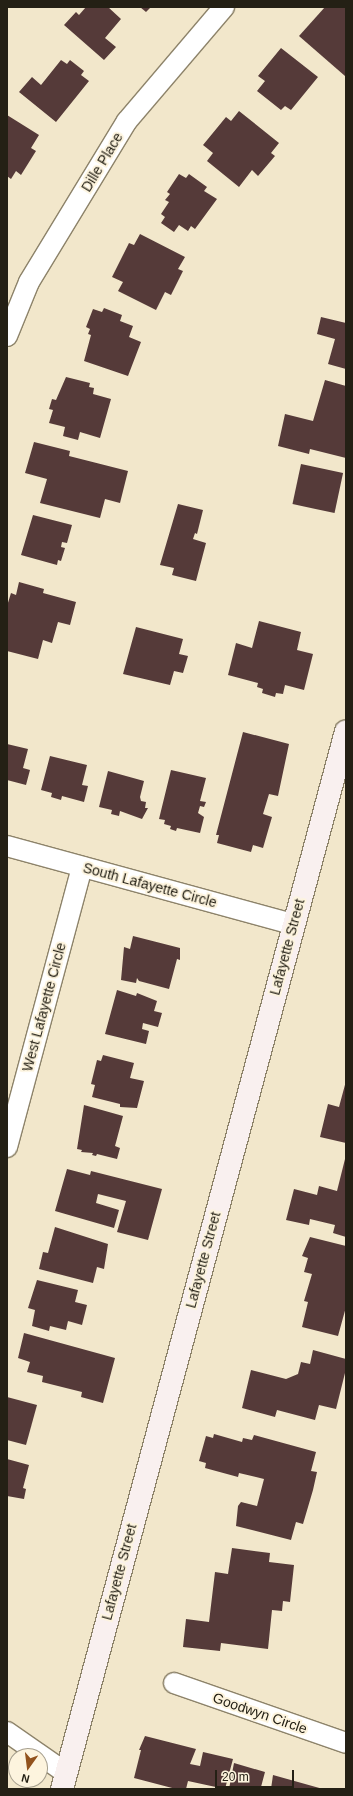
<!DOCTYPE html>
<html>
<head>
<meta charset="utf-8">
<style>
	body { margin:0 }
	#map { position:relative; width:353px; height:1796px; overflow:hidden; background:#f2e7cb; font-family:Arial,sans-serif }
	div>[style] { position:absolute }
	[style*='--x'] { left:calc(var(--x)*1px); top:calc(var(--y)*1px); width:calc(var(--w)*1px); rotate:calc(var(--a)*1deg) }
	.building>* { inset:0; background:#553a39; transform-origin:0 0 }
	.roads { filter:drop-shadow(1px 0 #8d836a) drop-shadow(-1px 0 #8d836a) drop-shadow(0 1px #8d836a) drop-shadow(0 -1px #8d836a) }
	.street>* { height:20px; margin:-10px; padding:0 10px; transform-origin:10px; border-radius:10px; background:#fff }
	.secondary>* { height:22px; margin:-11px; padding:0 11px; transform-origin:11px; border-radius:11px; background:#f9f0ef }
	span { translate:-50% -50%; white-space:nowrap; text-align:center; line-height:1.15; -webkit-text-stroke:4px #fdf4de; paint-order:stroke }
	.street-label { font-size:14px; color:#242015 }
	.frame { position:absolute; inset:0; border:8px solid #242015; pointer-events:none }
	.north { position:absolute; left:8px; top:1748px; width:40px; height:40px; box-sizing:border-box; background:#fdf4de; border:1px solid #a69f8e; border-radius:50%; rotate:194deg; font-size:11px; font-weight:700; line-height:16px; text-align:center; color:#242015 }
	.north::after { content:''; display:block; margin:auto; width:14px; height:18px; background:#92521c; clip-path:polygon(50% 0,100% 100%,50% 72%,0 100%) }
	.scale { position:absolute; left:215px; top:1770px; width:79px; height:18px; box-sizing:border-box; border:2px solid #242015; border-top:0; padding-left:5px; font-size:12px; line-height:14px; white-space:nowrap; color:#242015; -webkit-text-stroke:3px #fdf4de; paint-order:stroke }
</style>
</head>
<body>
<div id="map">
	<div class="building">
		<i style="clip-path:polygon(86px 7px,108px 7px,121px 19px,105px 38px,116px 47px,104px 60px,64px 25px,76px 12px,79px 15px)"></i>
		<i style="clip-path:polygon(140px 7px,151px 7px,146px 12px)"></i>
		<i style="clip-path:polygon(325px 7px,346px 7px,345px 76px,299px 36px)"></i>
		<i style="clip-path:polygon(281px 48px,318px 77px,291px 110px,285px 106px,281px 110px,257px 91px,265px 81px,258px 76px)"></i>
		<i style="clip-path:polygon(61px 60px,67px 64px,70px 60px,84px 71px,81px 75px,89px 81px,56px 122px,19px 92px,32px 77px,41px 85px)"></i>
		<i style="clip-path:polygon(239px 111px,279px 143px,271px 153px,275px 156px,258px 176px,252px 170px,239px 187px,207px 161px,213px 153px,203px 145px,226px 117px,231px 121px)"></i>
		<i style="clip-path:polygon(7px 115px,39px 135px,31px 148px,36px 151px,21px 175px,16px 171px,11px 179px,7px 176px)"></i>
		<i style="clip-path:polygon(179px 174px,186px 178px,189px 174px,207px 187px,204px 191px,217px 199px,195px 229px,191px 226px,188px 231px,179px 225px,174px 232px,161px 223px,165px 217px,161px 214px,169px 202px,165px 200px,170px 194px,167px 192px)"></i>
		<i style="clip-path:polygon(140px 234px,185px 257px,178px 269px,183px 271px,171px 295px,165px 292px,156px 310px,118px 291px,123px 282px,112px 277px,129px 243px,134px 245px)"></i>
		<i style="clip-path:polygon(104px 308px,122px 315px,120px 321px,133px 326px,129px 337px,141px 342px,128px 376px,84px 361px,91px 335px,88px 334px,90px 329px,86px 327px,93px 309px,102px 312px)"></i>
		<i style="clip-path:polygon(321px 317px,346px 323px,346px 369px,328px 364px,335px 339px,317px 334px)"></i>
		<i style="clip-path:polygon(66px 377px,90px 383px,89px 387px,94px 388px,93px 394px,111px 399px,100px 438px,80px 432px,78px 440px,63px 436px,65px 427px,49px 423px,53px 410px,49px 409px,52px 399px,56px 400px)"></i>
		<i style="clip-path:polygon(325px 380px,346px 386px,346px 458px,310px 449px,309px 454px,278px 446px,285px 414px,313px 421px)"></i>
		<i style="clip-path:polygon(34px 442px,70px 451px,69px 456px,128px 471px,120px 503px,105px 499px,100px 518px,40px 503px,47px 479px,25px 473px)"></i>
		<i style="left:301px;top:464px;width:43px;height:41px;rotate:12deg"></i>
		<i style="clip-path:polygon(178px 504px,203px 510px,197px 534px,195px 533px,193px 539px,206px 543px,196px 581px,172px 575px,174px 568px,160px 565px)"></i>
		<i style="clip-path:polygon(33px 515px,72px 525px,67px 543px,62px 542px,61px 547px,65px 548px,61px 561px,58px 560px,57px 565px,21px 555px)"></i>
		<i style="clip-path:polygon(19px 582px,44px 589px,43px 593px,76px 602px,70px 625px,58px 622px,52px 643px,43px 640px,38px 659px,7px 651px,7px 606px,11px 593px,16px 595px)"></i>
		<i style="clip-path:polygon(259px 621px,301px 632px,297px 650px,313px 654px,304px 690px,285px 685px,283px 694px,276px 693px,275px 697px,262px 693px,263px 689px,257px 687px,258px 683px,228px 675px,236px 643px,252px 648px)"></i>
		<i style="clip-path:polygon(136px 627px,183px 639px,179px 654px,188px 656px,183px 673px,174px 671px,170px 685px,123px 674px)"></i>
		<i style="clip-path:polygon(243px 732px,289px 744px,278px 796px,269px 794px,263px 814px,272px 817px,263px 848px,253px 845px,251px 852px,217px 843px,219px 835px,216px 835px)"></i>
		<i style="clip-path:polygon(7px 744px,28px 749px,23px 768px,30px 770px,26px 785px,7px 780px)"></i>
		<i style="clip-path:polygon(50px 756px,87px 765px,82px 785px,88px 786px,84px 802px,62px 796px,61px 800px,51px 797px,52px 793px,41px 790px)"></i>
		<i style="clip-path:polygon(171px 770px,206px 778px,200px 801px,206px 802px,204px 807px,200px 806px,198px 813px,204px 817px,200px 833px,177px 828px,176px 831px,170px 829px,171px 826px,164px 824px,165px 820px,159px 819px)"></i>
		<i style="clip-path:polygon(108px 771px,144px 781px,140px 797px,141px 801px,146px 802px,145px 808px,148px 808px,142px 819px,120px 811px,119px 816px,111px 814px,112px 810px,99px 807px)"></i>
		<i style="clip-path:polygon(133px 936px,180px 948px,180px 960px,177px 959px,169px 989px,139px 981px,137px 978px,136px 983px,121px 980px,124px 947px,130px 949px)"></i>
		<i style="clip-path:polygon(117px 990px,136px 996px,137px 993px,157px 1001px,154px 1011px,162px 1013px,158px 1027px,143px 1023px,142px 1029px,149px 1031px,146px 1044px,105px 1034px)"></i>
		<i style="clip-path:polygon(103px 1055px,134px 1063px,130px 1078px,144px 1081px,137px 1108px,120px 1107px,120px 1104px,92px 1097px,95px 1085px,91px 1084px,97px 1060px,101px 1061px)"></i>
		<i style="clip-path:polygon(346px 1081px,346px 1143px,320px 1137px,328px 1104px,339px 1107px)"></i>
		<i style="clip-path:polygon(84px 1105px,123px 1116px,115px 1146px,120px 1148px,117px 1159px,97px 1154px,96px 1156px,92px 1155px,93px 1153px,81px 1152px,82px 1150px,77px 1149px)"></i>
		<i style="clip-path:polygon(345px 1159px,346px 1237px,333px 1233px,335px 1225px,310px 1219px,309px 1225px,286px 1220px,294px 1189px,317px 1195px,319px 1186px,337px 1191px)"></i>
		<i style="clip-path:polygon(67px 1169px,90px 1175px,91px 1171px,162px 1189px,148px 1240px,117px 1232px,126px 1201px,98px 1194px,96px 1203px,119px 1210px,114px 1228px,55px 1211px)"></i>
		<i style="clip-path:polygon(55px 1227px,108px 1244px,104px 1269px,97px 1267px,93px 1283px,39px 1269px,43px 1252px,48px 1253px)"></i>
		<i style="clip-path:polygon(310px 1237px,346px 1246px,346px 1307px,338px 1336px,302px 1327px,308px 1302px,304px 1301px,312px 1274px,304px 1272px,308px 1258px,302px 1256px)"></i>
		<i style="clip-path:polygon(37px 1280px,78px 1290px,75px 1302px,87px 1305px,82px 1325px,68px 1321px,66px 1330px,50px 1326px,49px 1331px,32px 1326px,35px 1310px,28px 1308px)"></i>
		<i style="clip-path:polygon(24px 1333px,115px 1358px,103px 1403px,81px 1397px,82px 1392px,42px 1382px,43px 1376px,27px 1372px,30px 1362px,18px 1358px)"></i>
		<i style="clip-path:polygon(313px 1350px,346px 1359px,346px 1369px,336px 1409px,319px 1405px,315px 1420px,277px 1410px,275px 1417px,242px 1408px,251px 1370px,286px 1379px,298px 1374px,301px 1362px,310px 1364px)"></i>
		<i style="clip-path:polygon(7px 1397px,37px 1405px,26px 1445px,7px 1440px)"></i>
		<i style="clip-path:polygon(214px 1434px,242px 1442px,243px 1438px,252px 1440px,254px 1435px,316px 1452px,311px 1471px,317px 1472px,313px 1490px,303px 1524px,296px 1522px,291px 1540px,236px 1526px,238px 1506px,241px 1502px,257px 1506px,264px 1479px,239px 1473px,238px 1477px,205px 1468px,206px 1463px,199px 1461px,206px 1436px,213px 1438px)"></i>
		<i style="clip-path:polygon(7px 1459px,29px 1465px,23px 1488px,26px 1489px,24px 1499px,7px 1496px)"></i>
		<i style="clip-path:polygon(232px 1548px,270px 1553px,269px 1562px,294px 1565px,290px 1602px,283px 1601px,282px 1611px,272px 1610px,268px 1649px,221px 1643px,220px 1651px,183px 1647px,186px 1619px,209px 1622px,215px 1572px,228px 1574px)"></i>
		<i style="clip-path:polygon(145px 1736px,196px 1749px,190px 1764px,200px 1766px,203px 1752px,233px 1759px,225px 1789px,188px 1781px,186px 1789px,176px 1789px,134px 1778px,141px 1750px,139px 1750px)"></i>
		<i style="clip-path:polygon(234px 1763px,265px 1772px,261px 1787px,267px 1789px,229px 1789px)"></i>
		<i style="clip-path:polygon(273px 1775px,323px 1789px,271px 1789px)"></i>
	</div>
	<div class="roads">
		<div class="street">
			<i style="--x:7;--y:336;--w:58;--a:-67.8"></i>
			<i style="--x:29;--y:282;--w:188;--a:-58.7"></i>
			<i style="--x:127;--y:121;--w:150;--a:-49.6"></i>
			<i style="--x:7;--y:846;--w:296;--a:15.3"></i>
			<i style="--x:7;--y:1147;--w:290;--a:-75"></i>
			<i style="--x:174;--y:1683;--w:182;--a:19.2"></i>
			<i style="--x:7;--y:1732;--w:72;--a:34.8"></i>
		</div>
		<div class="secondary">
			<i style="--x:62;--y:1789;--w:1095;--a:-74.97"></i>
		</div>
	</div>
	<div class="street-label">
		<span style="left:102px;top:162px;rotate:-59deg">Dille Place</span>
		<span style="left:150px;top:885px;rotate:15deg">South Lafayette Circle</span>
		<span style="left:287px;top:947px;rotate:-75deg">Lafayette Street</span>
		<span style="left:44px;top:1007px;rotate:-75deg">West Lafayette Circle</span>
		<span style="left:203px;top:1260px;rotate:-75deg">Lafayette Street</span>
		<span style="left:119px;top:1572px;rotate:-75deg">Lafayette Street</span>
		<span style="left:260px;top:1713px;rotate:19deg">Goodwyn Circle</span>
	</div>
	<div class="frame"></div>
	<div class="north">N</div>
	<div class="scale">20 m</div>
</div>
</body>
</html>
